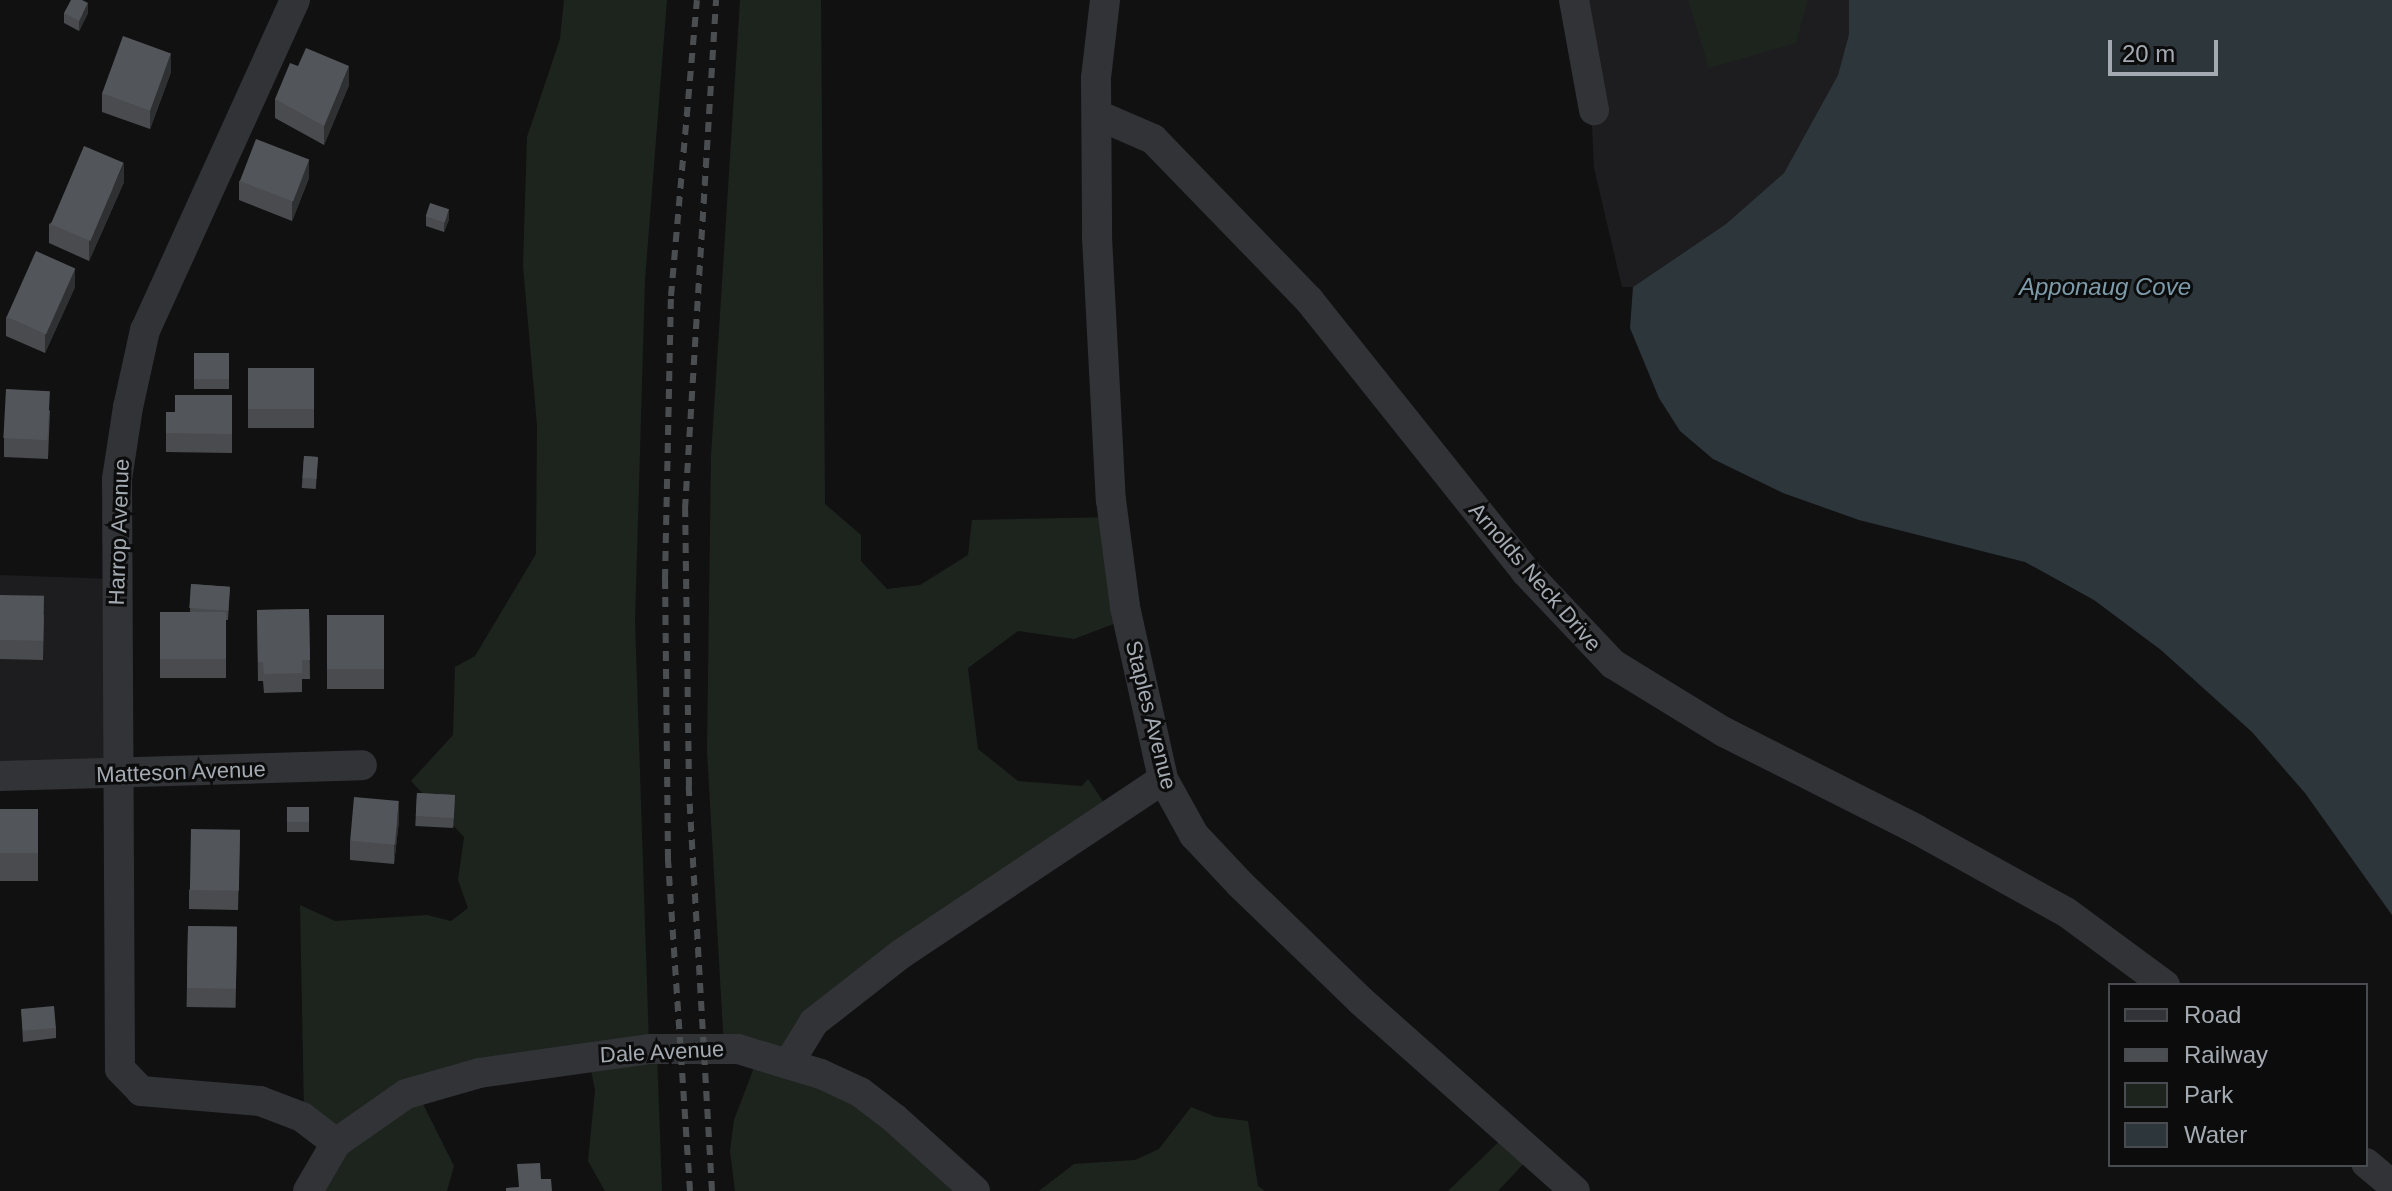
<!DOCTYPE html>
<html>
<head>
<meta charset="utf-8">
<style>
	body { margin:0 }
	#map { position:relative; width:2392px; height:1191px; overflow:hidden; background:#111112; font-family:Arial,sans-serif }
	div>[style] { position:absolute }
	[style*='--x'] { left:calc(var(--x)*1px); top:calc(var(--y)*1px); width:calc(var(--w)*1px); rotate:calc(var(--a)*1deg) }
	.built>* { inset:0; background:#1d1d1f; transform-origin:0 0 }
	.green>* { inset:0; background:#1d241e }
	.water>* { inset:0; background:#2d373b }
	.street>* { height:30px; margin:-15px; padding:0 15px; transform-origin:15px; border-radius:15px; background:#323337 }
	.rail>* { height:6px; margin-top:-3px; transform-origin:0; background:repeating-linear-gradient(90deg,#4b4e51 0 10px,transparent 0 18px) }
	.wall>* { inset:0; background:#494b4e; transform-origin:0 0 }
	.shaded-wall>* { inset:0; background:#2e3032 }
	.building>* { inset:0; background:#525559; transform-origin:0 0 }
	span { translate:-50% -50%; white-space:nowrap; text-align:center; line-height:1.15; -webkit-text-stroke:6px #0c0c0d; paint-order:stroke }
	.street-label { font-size:22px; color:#a3aab1 }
	.water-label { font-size:24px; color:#7d9baa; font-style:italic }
	.legend { position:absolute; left:2108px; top:983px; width:260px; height:184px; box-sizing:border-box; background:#0c0c0d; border:2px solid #484b4f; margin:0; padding:10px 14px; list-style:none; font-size:24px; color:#a3aab1 }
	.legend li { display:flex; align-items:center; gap:16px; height:40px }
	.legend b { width:40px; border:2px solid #484b4f }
	.scale { position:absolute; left:2108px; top:40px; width:110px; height:36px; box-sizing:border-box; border:4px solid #a3aab1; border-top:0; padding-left:10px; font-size:24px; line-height:28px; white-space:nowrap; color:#a3aab1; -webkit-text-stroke:6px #0c0c0d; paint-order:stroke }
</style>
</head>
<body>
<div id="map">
	<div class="built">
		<i style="clip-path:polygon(1579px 0,1849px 0,1849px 34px,1838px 75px,1784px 173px,1726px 224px,1633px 287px,1622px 287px,1594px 168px,1588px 43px)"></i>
		<i style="left:0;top:575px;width:114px;height:202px;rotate:2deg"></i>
	</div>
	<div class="green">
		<i style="clip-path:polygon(564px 0,667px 0,645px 280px,635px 621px,649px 1045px,657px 1053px,662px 1191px,605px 1191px,588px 1161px,595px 1090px,588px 1055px,417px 1092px,454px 1166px,447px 1191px,308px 1191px,337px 1139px,304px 1112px,300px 905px,335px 921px,427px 915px,451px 921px,468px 908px,458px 880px,464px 837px,411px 781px,453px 735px,455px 667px,475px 656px,536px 554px,537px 425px,523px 266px,527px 137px,560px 39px)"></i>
		<i style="clip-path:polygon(740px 0,821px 0,825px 504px,861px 535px,861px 561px,887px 589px,920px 585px,968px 555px,972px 520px,1114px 517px,1132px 617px,1074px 639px,1018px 631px,968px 668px,978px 749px,1018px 781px,1082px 786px,1088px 779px,1111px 813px,894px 956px,794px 1058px,976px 1191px,735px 1191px,730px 1151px,734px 1120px,758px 1057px,724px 1048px,707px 751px,711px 456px)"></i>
		<i style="clip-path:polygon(1688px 0,1808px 0,1796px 43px,1709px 68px)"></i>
		<i style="clip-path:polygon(1191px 1107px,1216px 1117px,1248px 1121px,1258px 1186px,1265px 1191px,1039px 1191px,1074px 1164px,1135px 1160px,1159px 1149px)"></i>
		<i style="clip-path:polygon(1510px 1131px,1530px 1157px,1498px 1191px,1448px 1191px)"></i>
	</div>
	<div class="water">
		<i style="clip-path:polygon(1849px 0,2392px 0,2392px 915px,2305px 793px,2252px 732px,2161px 650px,2094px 600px,2025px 562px,1859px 520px,1783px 493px,1713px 459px,1680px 431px,1659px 398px,1630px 328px,1633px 287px,1726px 224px,1784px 173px,1838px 75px,1849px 34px)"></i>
	</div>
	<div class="street">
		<i style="--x:295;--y:0;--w:362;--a:114.4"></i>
		<i style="--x:145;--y:330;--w:79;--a:102.4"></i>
		<i style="--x:128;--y:407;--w:73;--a:98.7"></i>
		<i style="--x:117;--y:479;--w:590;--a:89.71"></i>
		<i style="--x:120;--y:1069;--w:30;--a:46"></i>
		<i style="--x:141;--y:1091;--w:119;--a:4.8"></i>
		<i style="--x:260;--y:1101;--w:45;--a:20.9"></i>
		<i style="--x:302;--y:1117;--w:43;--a:37.4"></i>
		<i style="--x:1105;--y:0;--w:79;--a:96.6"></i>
		<i style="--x:1096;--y:78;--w:159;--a:89.6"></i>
		<i style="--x:1097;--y:237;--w:263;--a:87"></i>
		<i style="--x:1111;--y:500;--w:108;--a:82.5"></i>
		<i style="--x:1125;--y:607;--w:176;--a:77.5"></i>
		<i style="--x:1163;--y:779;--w:64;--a:61"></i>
		<i style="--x:1194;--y:835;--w:67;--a:46.8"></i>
		<i style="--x:1240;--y:884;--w:168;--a:44"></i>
		<i style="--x:1361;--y:1001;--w:286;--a:41.6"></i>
		<i style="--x:1574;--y:0;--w:112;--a:79.7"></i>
		<i style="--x:1100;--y:116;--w:58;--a:23.5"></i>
		<i style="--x:1153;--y:139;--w:224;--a:45.9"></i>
		<i style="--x:1309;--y:300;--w:347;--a:51.4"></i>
		<i style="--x:1525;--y:571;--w:128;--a:46.6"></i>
		<i style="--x:1613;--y:664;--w:130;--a:31.5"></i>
		<i style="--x:1724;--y:732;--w:215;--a:26.8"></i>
		<i style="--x:1916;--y:829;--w:171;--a:29"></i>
		<i style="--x:2066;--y:912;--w:123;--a:36.4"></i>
		<i style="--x:0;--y:776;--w:362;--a:-1.7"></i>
		<i style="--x:790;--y:1061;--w:46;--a:-58.4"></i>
		<i style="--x:814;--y:1022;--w:110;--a:-38"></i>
		<i style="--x:901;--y:954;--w:315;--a:-33.7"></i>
		<i style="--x:2366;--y:1163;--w:34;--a:40"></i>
		<i style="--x:308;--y:1191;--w:56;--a:-59.7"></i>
		<i style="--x:336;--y:1143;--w:85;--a:-35"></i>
		<i style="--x:406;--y:1094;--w:76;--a:-16"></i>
		<i style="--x:479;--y:1073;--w:173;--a:-8"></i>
		<i style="--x:650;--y:1049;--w:88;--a:0"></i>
		<i style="--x:738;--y:1049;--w:87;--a:16.8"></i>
		<i style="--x:821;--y:1074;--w:43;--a:24.8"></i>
		<i style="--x:860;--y:1092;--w:43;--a:37.4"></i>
		<i style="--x:894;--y:1118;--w:109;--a:42"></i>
	</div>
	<div class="rail">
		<i style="--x:690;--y:1191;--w:333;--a:-93.8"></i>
		<i style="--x:668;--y:859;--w:280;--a:-90.6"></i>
		<i style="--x:665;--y:579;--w:283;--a:-88.8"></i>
		<i style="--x:671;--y:296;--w:297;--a:-85"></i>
		<i style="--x:712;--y:1191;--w:405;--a:-93.3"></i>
		<i style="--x:689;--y:787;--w:278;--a:-90.8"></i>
		<i style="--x:685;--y:509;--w:510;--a:-86.51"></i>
	</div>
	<div class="wall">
		<i style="clip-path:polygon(64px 13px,88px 13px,79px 31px,64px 23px)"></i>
		<i style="clip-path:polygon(171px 72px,150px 129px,102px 112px,102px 93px)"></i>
		<i style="clip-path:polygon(349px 85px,324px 145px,275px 118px,275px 99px)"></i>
		<i style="clip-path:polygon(309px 178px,292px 221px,239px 200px,239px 181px)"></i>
		<i style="clip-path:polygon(124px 182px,89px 261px,49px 243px,49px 224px)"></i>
		<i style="clip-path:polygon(426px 216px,449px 219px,444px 232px,426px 226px)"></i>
		<i style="clip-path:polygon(75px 287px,45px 353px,6px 336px,6px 317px)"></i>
		<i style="left:194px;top:353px;width:35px;height:36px"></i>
		<i style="left:314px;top:368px;width:60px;height:66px;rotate:90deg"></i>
		<i style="clip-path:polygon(232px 395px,232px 453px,166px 452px,166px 412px,175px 412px)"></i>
		<i style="clip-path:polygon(50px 410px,48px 459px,4px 457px,4px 438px)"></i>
		<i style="left:304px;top:456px;width:14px;height:32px;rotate:4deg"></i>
		<i style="clip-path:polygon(191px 584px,230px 587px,228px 620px,226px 620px,226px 678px,160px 678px,160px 612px,190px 612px)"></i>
		<i style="clip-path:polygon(0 595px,44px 615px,43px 660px,0 659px)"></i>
		<i style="clip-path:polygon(309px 609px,310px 679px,302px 679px,302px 692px,264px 693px,263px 681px,258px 681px,257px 610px)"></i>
		<i style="left:327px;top:615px;width:57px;height:74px"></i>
		<i style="left:417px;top:793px;width:38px;height:33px;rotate:3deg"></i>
		<i style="left:287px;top:807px;width:22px;height:25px"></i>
		<i style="left:0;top:809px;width:38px;height:72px"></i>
		<i style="clip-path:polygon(399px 820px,394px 864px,350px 860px,350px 841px)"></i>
		<i style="clip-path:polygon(240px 830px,238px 910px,189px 909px,189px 890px)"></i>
		<i style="left:188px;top:926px;width:49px;height:81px;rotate:1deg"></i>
		<i style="clip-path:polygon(21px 1009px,56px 1028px,56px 1038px,23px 1042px)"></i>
	</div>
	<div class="shaded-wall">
		<i style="clip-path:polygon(88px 3px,88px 13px,79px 31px,79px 21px)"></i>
		<i style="clip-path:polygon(171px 53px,171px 72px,150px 129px,150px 110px)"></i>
		<i style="clip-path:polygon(349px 66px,349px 85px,324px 145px,324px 126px)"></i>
		<i style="clip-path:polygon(309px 159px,309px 178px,292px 221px,292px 202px)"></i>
		<i style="clip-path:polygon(124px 163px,124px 182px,89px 261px,89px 241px)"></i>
		<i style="clip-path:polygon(449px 209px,449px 219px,444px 232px,444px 223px)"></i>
		<i style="clip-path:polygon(75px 268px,75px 287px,45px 353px,45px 334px)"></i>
		<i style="clip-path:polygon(399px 801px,399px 820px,394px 864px,394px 845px)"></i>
	</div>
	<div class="building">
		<i style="clip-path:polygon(71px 0,82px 0,88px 3px,79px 21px,64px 13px)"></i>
		<i style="left:123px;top:36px;width:51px;height:61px;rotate:20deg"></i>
		<i style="clip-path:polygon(306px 48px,349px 66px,324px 126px,275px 99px,290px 63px,298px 66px)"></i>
		<i style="left:256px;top:139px;width:57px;height:45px;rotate:21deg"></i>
		<i style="left:84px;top:146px;width:43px;height:85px;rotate:23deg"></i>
		<i style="left:430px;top:203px;width:20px;height:14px;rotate:18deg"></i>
		<i style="left:36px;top:251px;width:43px;height:72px;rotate:24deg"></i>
		<i style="left:194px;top:353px;width:35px;height:26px"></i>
		<i style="left:314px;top:368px;width:41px;height:66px;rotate:90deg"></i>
		<i style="left:6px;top:389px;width:44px;height:49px;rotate:3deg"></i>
		<i style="clip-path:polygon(175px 395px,232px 395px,232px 434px,166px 433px,166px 412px,175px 412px)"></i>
		<i style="left:304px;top:456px;width:14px;height:22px;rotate:4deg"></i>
		<i style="left:191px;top:584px;width:39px;height:24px;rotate:4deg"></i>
		<i style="left:0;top:595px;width:44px;height:45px;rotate:1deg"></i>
		<i style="clip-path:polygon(309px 609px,310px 660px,302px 660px,302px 673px,264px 674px,263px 662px,258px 662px,257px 610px)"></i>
		<i style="left:160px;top:612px;width:66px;height:47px"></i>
		<i style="left:327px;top:615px;width:57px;height:54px"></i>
		<i style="left:417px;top:793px;width:38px;height:23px;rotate:3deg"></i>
		<i style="left:354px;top:797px;width:45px;height:44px;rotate:5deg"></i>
		<i style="left:287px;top:807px;width:22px;height:15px"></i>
		<i style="left:0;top:809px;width:38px;height:44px"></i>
		<i style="left:191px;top:829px;width:49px;height:61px;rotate:1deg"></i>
		<i style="left:188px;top:926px;width:49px;height:62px;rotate:1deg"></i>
		<i style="left:54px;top:1006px;width:22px;height:33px;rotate:85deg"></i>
		<i style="clip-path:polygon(540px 1163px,541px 1179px,551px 1179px,552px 1191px,506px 1191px,506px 1188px,519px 1187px,517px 1164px)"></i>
	</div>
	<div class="street-label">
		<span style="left:119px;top:532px;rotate:-88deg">Harrop Avenue</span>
		<span style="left:1535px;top:577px;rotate:49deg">Arnolds Neck Drive</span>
		<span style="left:1151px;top:715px;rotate:76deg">Staples Avenue</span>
		<span style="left:181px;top:772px;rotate:-2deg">Matteson Avenue</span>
		<span style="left:662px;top:1052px;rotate:-3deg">Dale Avenue</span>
	</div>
	<div class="water-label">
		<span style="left:2105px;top:287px">Apponaug Cove</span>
	</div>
	<ul class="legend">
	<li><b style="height:10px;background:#323337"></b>Road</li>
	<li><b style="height:10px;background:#4b4e51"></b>Railway</li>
	<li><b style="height:22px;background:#1d241e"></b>Park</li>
	<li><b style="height:22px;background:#2d373b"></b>Water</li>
	</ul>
	<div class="scale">20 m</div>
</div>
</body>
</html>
